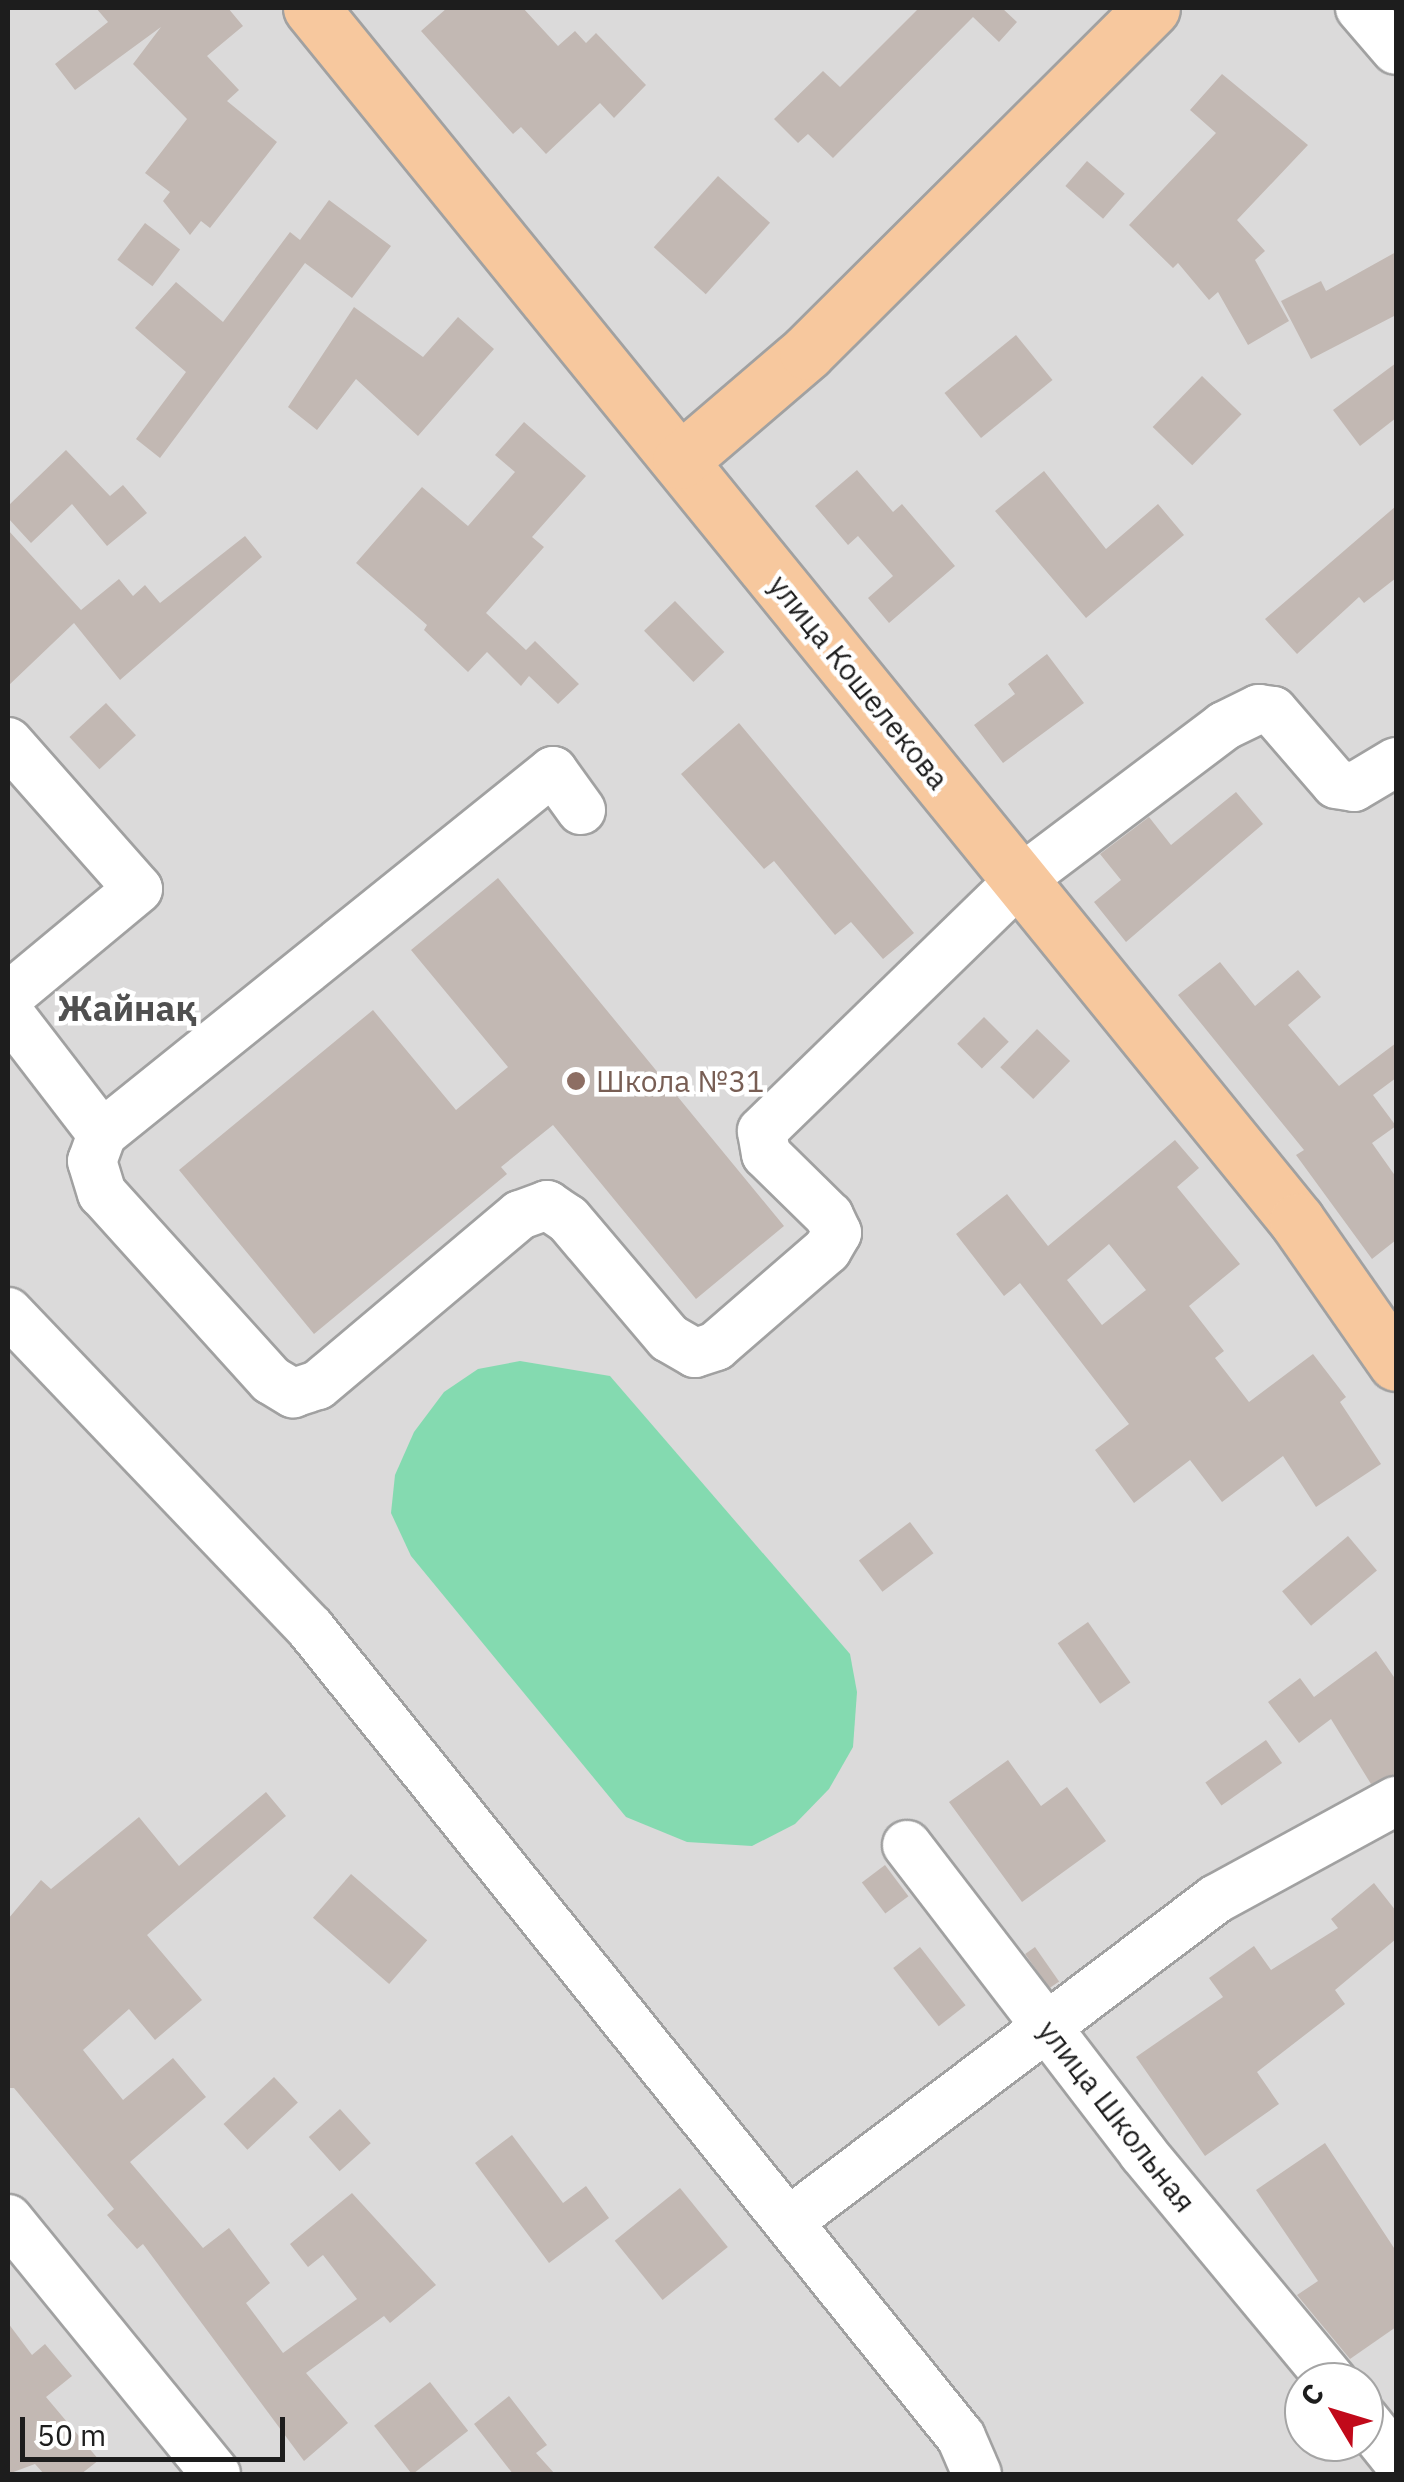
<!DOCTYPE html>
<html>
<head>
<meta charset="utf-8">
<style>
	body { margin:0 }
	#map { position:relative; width:1404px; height:2482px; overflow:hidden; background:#eee9e3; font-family:"IBM Plex Sans",sans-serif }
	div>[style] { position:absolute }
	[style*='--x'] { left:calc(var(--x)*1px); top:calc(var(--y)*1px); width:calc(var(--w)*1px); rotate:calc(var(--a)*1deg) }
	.residential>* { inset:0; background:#dbdada }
	.pitch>* { inset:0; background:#84dab0 }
	.building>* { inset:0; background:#c2b8b3; transform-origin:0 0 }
	.roads { filter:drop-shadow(2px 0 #a1a1a1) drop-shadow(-2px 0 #a1a1a1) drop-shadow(0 2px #a1a1a1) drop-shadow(0 -2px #a1a1a1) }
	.minor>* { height:48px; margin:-24px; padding:0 24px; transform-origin:24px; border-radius:24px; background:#fff }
	.major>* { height:55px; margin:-27.5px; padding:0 27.5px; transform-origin:27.5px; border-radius:27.5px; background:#f7c89e }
	.dots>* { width:28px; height:28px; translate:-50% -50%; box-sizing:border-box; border:5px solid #fff; border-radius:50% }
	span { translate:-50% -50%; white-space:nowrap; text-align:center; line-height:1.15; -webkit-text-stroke:9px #fff; paint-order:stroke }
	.street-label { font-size:30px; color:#1d1d1d }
	.education-label { font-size:30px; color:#785e54 }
	.left { translate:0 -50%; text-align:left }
	.quarter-label { font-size:35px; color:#505050; font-weight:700 }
	.frame { position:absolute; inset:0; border:10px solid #1d1d1d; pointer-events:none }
	.north { position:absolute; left:1284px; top:2362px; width:100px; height:100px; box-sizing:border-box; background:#fff; border:2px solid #a5a5a5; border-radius:50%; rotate:308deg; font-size:28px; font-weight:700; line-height:40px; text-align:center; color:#1d1d1d }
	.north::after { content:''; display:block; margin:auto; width:35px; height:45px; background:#c1091a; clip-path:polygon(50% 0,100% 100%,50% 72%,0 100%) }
	.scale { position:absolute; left:20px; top:2417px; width:265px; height:45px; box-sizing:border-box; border:5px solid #1d1d1d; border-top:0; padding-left:12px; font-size:30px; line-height:35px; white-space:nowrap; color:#1d1d1d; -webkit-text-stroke:8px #fff; paint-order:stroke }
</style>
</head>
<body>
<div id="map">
	<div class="residential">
		<i style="clip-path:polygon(evenodd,8px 8px,1396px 8px,1396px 2474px,8px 2474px,8px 8px,1304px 2382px,1364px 2382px,1364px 2442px,1304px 2442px,1304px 2382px)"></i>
	</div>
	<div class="pitch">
		<i style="clip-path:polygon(520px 1361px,610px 1376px,850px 1654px,857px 1692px,853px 1747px,829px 1789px,795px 1824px,752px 1846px,687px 1842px,626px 1817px,411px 1556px,391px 1513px,395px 1475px,414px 1432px,444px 1392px,478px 1369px)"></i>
	</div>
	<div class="building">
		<i style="clip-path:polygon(96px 8px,228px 8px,243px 26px,207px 56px,239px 90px,227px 101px,277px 142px,210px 228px,201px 221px,190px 235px,163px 201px,170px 192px,145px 173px,187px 119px,133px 64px,161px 27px,75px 90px,55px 64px,108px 22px)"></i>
		<i style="clip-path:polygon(447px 8px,523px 8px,558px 46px,575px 31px,586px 43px,596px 33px,646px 85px,614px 118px,600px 103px,546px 154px,521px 127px,513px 134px,421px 31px)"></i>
		<i style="clip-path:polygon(919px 8px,1002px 8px,1017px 22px,999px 42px,973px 17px,833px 158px,808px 134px,798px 143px,774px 119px,823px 71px,840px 87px)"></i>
		<i style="clip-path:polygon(1222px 74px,1308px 145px,1237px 220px,1265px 251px,1255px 260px,1289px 321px,1248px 345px,1218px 292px,1209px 300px,1178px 263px,1173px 268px,1129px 225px,1216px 133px,1190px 110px)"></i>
		<i style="left:1087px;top:161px;width:50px;height:33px;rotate:41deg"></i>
		<i style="left:718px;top:176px;width:70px;height:96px;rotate:42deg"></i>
		<i style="clip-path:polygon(329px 200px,391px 246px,352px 298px,305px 263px,160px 458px,136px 439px,186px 372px,135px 328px,176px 282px,223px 322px,290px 232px,300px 240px)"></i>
		<i style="left:145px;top:223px;width:44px;height:46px;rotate:37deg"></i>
		<i style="clip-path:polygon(1396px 252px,1396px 315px,1311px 359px,1281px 301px,1321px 281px,1326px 291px)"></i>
		<i style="clip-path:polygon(354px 307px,423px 357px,458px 317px,494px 349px,418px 436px,356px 379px,317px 430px,288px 407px)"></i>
		<i style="left:1016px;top:335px;width:58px;height:92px;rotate:51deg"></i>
		<i style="clip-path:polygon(1396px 363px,1396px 418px,1360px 446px,1333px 410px)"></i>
		<i style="left:1202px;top:376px;width:55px;height:71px;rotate:44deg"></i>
		<i style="clip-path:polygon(524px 422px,586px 476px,532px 537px,544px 547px,486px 613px,526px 650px,535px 641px,579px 684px,558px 704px,529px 676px,521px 686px,487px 652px,468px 672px,424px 630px,427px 625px,356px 563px,422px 487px,468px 526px,515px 472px,495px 455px)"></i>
		<i style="clip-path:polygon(66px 450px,110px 496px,123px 485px,147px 513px,107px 546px,72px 504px,31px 543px,8px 518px,8px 506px)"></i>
		<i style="clip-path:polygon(857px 470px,893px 512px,902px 504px,955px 566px,889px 623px,868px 598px,893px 576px,858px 536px,848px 545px,815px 506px)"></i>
		<i style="clip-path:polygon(1044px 471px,1106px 549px,1158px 504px,1184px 535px,1086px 618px,995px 511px)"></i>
		<i style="clip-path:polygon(1396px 506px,1396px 578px,1364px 603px,1359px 597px,1297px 654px,1265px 619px)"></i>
		<i style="clip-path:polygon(8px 530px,81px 610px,119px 579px,133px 596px,145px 585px,160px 603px,245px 536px,262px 557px,120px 680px,74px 623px,8px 686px)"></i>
		<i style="left:675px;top:601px;width:71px;height:43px;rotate:46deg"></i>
		<i style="clip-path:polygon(1047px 654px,1084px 703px,1003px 763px,974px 725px,1015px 694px,1008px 684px)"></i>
		<i style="left:106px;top:703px;width:44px;height:50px;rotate:47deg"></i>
		<i style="clip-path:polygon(739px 723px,914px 933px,883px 959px,851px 922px,835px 935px,774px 861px,764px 869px,681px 774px)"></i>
		<i style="clip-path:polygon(1236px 792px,1263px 824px,1126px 942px,1094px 902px,1121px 880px,1100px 854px,1149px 817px,1171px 845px)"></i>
		<i style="clip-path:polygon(498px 878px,784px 1226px,696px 1299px,553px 1125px,501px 1167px,507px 1174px,314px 1334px,179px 1170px,373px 1010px,456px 1110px,508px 1067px,411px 950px)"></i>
		<i style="clip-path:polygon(1220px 962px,1255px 1006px,1298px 970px,1321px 997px,1288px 1025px,1339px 1086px,1396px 1043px,1396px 1078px,1373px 1095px,1396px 1126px,1372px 1143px,1396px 1177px,1396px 1240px,1372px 1259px,1296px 1155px,1304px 1150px,1178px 995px)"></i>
		<i style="left:984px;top:1017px;width:35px;height:38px;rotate:45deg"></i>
		<i style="left:1037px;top:1029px;width:46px;height:53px;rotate:44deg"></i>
		<i style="clip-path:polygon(evenodd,1175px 1140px,1199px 1168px,1177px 1187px,1240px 1264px,1189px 1306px,1224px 1351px,1215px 1358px,1249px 1402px,1313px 1354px,1346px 1397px,1340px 1402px,1381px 1464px,1316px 1507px,1283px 1456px,1222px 1502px,1190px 1460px,1134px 1503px,1095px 1450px,1129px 1424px,1020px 1283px,1004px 1296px,956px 1234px,1007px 1194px,1048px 1246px,1175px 1140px,1109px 1244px,1146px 1290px,1102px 1325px,1067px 1280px,1109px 1244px)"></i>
		<i style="left:910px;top:1522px;width:39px;height:64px;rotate:53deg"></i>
		<i style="left:1348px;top:1536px;width:45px;height:86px;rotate:50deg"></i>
		<i style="left:1088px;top:1622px;width:74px;height:37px;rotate:55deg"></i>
		<i style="clip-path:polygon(1376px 1651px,1396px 1680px,1396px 1774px,1371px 1784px,1331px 1719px,1299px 1743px,1268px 1702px,1300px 1678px,1314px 1697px)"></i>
		<i style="left:1266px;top:1740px;width:28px;height:74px;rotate:55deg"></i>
		<i style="clip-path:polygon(1008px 1760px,1041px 1806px,1067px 1787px,1106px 1841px,1022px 1902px,949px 1802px)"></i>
		<i style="clip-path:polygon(266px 1792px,286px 1816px,147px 1935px,202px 2000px,155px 2040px,129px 2009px,83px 2050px,123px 2100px,173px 2058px,206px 2097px,130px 2162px,203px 2248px,229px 2228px,270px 2283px,246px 2303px,283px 2353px,357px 2299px,323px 2255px,308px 2267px,290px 2244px,352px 2193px,436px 2285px,390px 2323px,384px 2316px,306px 2373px,348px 2423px,304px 2461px,143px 2244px,137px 2249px,107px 2215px,114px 2209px,14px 2088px,8px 2088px,8px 1919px,41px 1880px,51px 1889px,139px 1817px,179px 1866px)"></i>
		<i style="left:885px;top:1865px;width:39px;height:29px;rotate:53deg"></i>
		<i style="left:351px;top:1874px;width:101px;height:58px;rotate:41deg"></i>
		<i style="clip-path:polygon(1374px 1883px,1396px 1911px,1396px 1939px,1335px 1990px,1345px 2004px,1257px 2072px,1279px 2104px,1205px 2156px,1136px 2057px,1223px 1997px,1209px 1978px,1254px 1946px,1271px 1970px,1338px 1928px,1331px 1919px)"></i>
		<i style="left:920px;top:1947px;width:74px;height:34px;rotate:52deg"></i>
		<i style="left:1035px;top:1947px;width:42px;height:12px;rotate:55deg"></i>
		<i style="left:274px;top:2077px;width:35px;height:69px;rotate:47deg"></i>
		<i style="left:340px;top:2109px;width:46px;height:42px;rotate:48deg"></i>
		<i style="clip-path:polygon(512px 2135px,563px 2203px,586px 2186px,609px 2218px,549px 2263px,475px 2163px)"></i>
		<i style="clip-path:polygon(1325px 2143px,1396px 2251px,1396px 2327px,1350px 2359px,1297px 2295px,1318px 2281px,1256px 2190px)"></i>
		<i style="left:680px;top:2188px;width:76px;height:84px;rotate:51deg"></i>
		<i style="clip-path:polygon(8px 2323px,32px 2355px,45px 2344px,72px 2376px,46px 2397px,99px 2460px,81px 2474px,44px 2474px,35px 2464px,8px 2474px)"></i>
		<i style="left:430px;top:2382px;width:62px;height:71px;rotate:52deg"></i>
		<i style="clip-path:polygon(509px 2396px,547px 2445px,536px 2453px,555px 2474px,513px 2474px,474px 2424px)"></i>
	</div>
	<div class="roads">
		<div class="minor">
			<i style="--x:1360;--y:8;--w:55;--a:49.4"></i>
			<i style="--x:8;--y:742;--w:196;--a:48.5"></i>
			<i style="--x:138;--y:889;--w:169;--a:140.3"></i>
			<i style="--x:581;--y:810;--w:48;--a:-125.7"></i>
			<i style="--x:553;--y:771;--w:579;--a:141.17"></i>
			<i style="--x:102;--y:1134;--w:29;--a:110"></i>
			<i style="--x:92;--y:1161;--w:34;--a:73"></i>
			<i style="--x:102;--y:1193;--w:252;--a:47.9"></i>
			<i style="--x:271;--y:1380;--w:26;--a:31"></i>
			<i style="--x:293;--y:1393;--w:26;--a:-18"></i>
			<i style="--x:318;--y:1385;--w:264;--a:-40.1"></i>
			<i style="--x:520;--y:1215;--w:29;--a:-20"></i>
			<i style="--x:547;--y:1205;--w:25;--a:34"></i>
			<i style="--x:568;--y:1219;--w:156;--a:49.7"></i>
			<i style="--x:669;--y:1338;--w:30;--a:30"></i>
			<i style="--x:695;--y:1353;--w:22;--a:-18"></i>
			<i style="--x:716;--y:1346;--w:147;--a:-40.9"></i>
			<i style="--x:827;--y:1250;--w:20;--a:-60"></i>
			<i style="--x:837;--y:1233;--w:19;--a:-115"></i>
			<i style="--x:829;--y:1216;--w:88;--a:-135.5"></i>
			<i style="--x:766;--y:1154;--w:23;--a:-100"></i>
			<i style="--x:762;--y:1131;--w:360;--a:-44.2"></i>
			<i style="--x:1020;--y:880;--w:256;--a:-37"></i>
			<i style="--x:1224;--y:726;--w:39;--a:-26"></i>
			<i style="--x:1259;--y:709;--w:14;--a:8"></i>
			<i style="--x:1273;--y:711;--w:96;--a:49.2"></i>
			<i style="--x:1336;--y:784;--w:18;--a:9"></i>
			<i style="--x:1354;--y:787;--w:49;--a:-30.8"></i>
			<i style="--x:8;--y:1012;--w:154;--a:52.4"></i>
			<i style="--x:8;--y:1312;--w:437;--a:46.3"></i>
			<i style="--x:310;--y:1628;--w:1038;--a:51.18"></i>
			<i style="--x:961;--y:2437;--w:40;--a:66.6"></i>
			<i style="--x:907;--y:1845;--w:388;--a:52.5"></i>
			<i style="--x:1143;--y:2153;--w:298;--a:50.3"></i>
			<i style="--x:8;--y:2219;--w:329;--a:50.8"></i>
			<i style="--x:788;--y:2222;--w:536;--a:-37.04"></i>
			<i style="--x:1216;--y:1899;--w:205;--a:-28.6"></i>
			<i style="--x:1364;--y:2419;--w:51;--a:51.3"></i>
		</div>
		<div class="major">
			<i style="--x:311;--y:8;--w:1563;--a:50.89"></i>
			<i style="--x:1297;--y:1221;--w:173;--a:55.1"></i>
			<i style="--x:680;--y:461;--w:167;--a:-40.6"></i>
			<i style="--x:807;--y:352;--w:487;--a:-44.9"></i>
		</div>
	</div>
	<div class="dots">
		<i style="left:576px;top:1081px;background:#8d6e63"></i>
	</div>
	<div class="street-label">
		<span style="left:859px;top:682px;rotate:51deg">улица Кошелекова</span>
		<span style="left:1117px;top:2116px;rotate:52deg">улица Школьная</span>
	</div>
	<div class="education-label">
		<span class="left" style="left:596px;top:1081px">Школа №31</span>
	</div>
	<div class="quarter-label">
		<span style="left:127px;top:1008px">Жайнақ</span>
	</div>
	<div class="frame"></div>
	<div class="north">С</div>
	<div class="scale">50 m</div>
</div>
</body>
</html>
